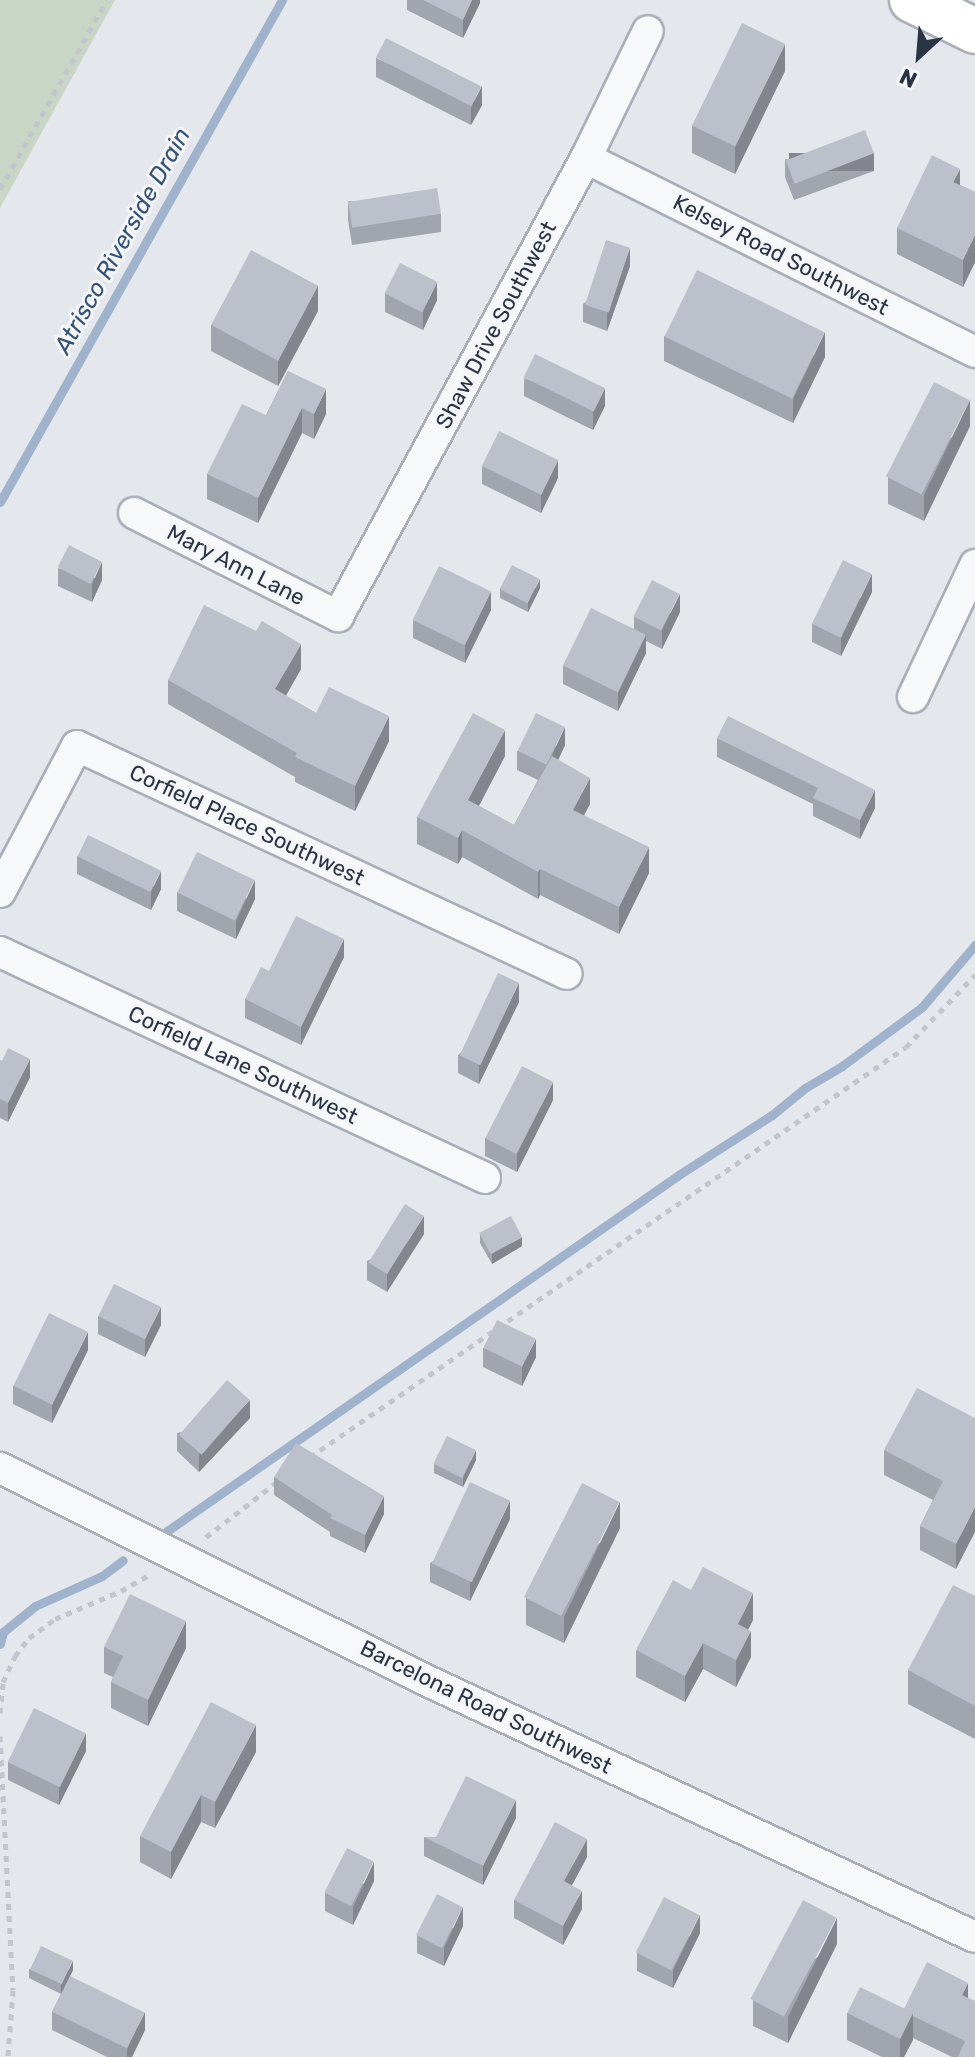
<!DOCTYPE html>
<html>
<head>
<meta charset="utf-8">
<style>
	body { margin:0 }
	#map { position:relative; width:975px; height:2057px; overflow:hidden; background:#e4e7ec; font-family:Rubik,sans-serif }
	div>[style] { position:absolute }
	[style*='--x'] { left:calc(var(--x)*1px); top:calc(var(--y)*1px); width:calc(var(--w)*1px); rotate:calc(var(--a)*1deg) }
	.green>* { inset:0; background:#c9d6c5 }
	.stream>* { height:9px; margin:-4.5px; padding:0 4.5px; transform-origin:4.5px; border-radius:4.5px; background:#9fb4cc }
	.path>* { height:5px; margin-top:-2.5px; transform-origin:0; background:repeating-linear-gradient(90deg,#c2c5cb 0 6px,transparent 0 12px) }
	.roads { filter:drop-shadow(2px 0 #a9aeb7) drop-shadow(-2px 0 #a9aeb7) drop-shadow(0 2px #a9aeb7) drop-shadow(0 -2px #a9aeb7) }
	.minor>* { height:30px; margin:-15px; padding:0 15px; transform-origin:15px; border-radius:15px; background:#f7f8fa }
	.primary>* { height:44px; margin:-22px; padding:0 22px; transform-origin:22px; border-radius:22px; background:#fff }
	.wall>* { inset:0; background:#a1a5ae }
	.shaded-wall>* { inset:0; background:#83868d; transform-origin:0 0 }
	.building>* { inset:0; background:#bbc0ca; transform-origin:0 0 }
	span { translate:-50% -50%; white-space:nowrap; text-align:center; line-height:1.15; -webkit-text-stroke:6px #f4f6f9; paint-order:stroke }
	.street-label { font-size:22px; color:#2b3445 }
	.water-label { font-size:24px; color:#34527a; font-style:italic }
	.north { position:absolute; left:879px; top:16px; width:80px; height:80px; -webkit-text-stroke:6px #f4f6f9; paint-order:stroke; rotate:206deg; font-size:22px; font-weight:700; line-height:32px; text-align:center; color:#2b3445 }
	.north::after { content:''; display:block; margin:auto; width:28px; height:36px; background:#2b3445; clip-path:polygon(50% 0,100% 100%,50% 72%,0 100%) }
</style>
</head>
<body>
<div id="map">
	<div class="green">
		<i style="clip-path:polygon(0 0,115px 0,0 208px)"></i>
	</div>
	<div class="stream">
		<i style="--x:0;--y:502;--w:576;--a:-60.67"></i>
		<i style="--x:167;--y:1531;--w:625;--a:-34.83"></i>
		<i style="--x:680;--y:1174;--w:109;--a:-32.7"></i>
		<i style="--x:772;--y:1115;--w:43;--a:-39.3"></i>
		<i style="--x:805;--y:1088;--w:43;--a:-30.7"></i>
		<i style="--x:842;--y:1066;--w:99;--a:-36.4"></i>
		<i style="--x:922;--y:1007;--w:82;--a:-49.5"></i>
		<i style="--x:0;--y:1644;--w:12;--a:-76"></i>
		<i style="--x:3;--y:1632;--w:41;--a:-39.1"></i>
		<i style="--x:35;--y:1606;--w:73;--a:-24.1"></i>
		<i style="--x:102;--y:1576;--w:26;--a:-37"></i>
	</div>
	<div class="path">
		<i style="--x:0;--y:189;--w:217;--a:-60.5"></i>
		<i style="--x:310;--y:1457;--w:723;--a:-34.52"></i>
		<i style="--x:906;--y:1047;--w:100;--a:-46.2"></i>
		<i style="--x:206;--y:1537;--w:90;--a:-37.8"></i>
		<i style="--x:0;--y:1713;--w:31;--a:-84"></i>
		<i style="--x:3;--y:1682;--w:29;--a:-65"></i>
		<i style="--x:15;--y:1656;--w:23;--a:-52"></i>
		<i style="--x:29;--y:1638;--w:32;--a:-36"></i>
		<i style="--x:55;--y:1619;--w:72;--a:-23"></i>
		<i style="--x:121;--y:1591;--w:34;--a:-30"></i>
		<i style="--x:0;--y:1736;--w:254;--a:87.1"></i>
		<i style="--x:13;--y:1990;--w:67;--a:94.3"></i>
	</div>
	<div class="roads">
		<div class="minor">
			<i style="--x:586;--y:158;--w:435;--a:26.5"></i>
			<i style="--x:134;--y:513;--w:229;--a:26.8"></i>
			<i style="--x:338;--y:616;--w:521;--a:-61.57"></i>
			<i style="--x:586;--y:158;--w:141;--a:-64"></i>
			<i style="--x:913;--y:697;--w:146;--a:-64.8"></i>
			<i style="--x:0;--y:892;--w:165;--a:-62.2"></i>
			<i style="--x:77;--y:746;--w:540;--a:24.95"></i>
			<i style="--x:0;--y:952;--w:535;--a:24.98"></i>
			<i style="--x:0;--y:1468;--w:483;--a:26.5"></i>
			<i style="--x:432;--y:1683;--w:599;--a:25.07"></i>
		</div>
		<div class="primary">
			<i style="--x:912;--y:0;--w:70;--a:26.2"></i>
		</div>
	</div>
	<div class="wall">
		<i style="clip-path:polygon(407px 0,480px 0,480px 3px,463px 38px,407px 10px)"></i>
		<i style="clip-path:polygon(376px 58px,482px 105px,471px 125px,376px 77px)"></i>
		<i style="clip-path:polygon(785px 71px,735px 174px,692px 153px,692px 126px)"></i>
		<i style="clip-path:polygon(785px 159px,874px 171px,794px 200px,785px 177px)"></i>
		<i style="clip-path:polygon(960px 185px,975px 192px,975px 262px,963px 287px,897px 254px,897px 228px)"></i>
		<i style="clip-path:polygon(348px 201px,441px 214px,441px 232px,352px 245px,348px 220px)"></i>
		<i style="clip-path:polygon(630px 266px,607px 331px,583px 322px,583px 304px)"></i>
		<i style="clip-path:polygon(385px 293px,437px 300px,423px 330px,385px 312px)"></i>
		<i style="clip-path:polygon(318px 311px,278px 386px,211px 351px,211px 325px)"></i>
		<i style="clip-path:polygon(664px 336px,825px 357px,793px 423px,664px 361px)"></i>
		<i style="clip-path:polygon(288px 371px,326px 414px,314px 439px,302px 433px,258px 523px,207px 499px,207px 474px,266px 415px)"></i>
		<i style="clip-path:polygon(524px 378px,605px 406px,593px 430px,524px 396px)"></i>
		<i style="clip-path:polygon(970px 426px,924px 521px,888px 504px,888px 477px)"></i>
		<i style="clip-path:polygon(482px 466px,558px 478px,541px 513px,482px 484px)"></i>
		<i style="clip-path:polygon(58px 568px,102px 580px,92px 602px,58px 586px)"></i>
		<i style="clip-path:polygon(540px 588px,528px 612px,500px 598px,500px 589px)"></i>
		<i style="clip-path:polygon(872px 592px,841px 656px,812px 642px,812px 624px)"></i>
		<i style="clip-path:polygon(491px 610px,465px 663px,413px 638px,413px 620px)"></i>
		<i style="clip-path:polygon(680px 612px,662px 649px,646px 641px,646px 653px,618px 711px,563px 684px,563px 666px,634px 629px,634px 617px)"></i>
		<i style="clip-path:polygon(301px 669px,286px 696px,316px 713px,389px 741px,355px 811px,295px 782px,295px 777px,168px 704px,168px 680px)"></i>
		<i style="clip-path:polygon(717px 738px,875px 808px,860px 839px,813px 816px,813px 804px,717px 757px)"></i>
		<i style="clip-path:polygon(565px 745px,558px 760px,590px 804px,584px 815px,649px 873px,619px 934px,540px 895px,538px 899px,462px 857px,458px 864px,417px 844px,417px 817px,505px 756px,479px 806px,514px 825px,538px 780px,517px 770px,517px 751px)"></i>
		<i style="clip-path:polygon(77px 856px,161px 889px,151px 910px,77px 874px)"></i>
		<i style="clip-path:polygon(177px 892px,255px 899px,236px 939px,177px 911px)"></i>
		<i style="clip-path:polygon(344px 957px,301px 1045px,245px 1018px,245px 999px,269px 971px)"></i>
		<i style="clip-path:polygon(519px 1002px,479px 1084px,458px 1073px,458px 1055px)"></i>
		<i style="clip-path:polygon(0 1060px,30px 1077px,8px 1122px,0 1118px)"></i>
		<i style="clip-path:polygon(553px 1100px,517px 1172px,485px 1156px,485px 1138px)"></i>
		<i style="clip-path:polygon(424px 1234px,387px 1292px,367px 1280px,367px 1261px)"></i>
		<i style="clip-path:polygon(480px 1234px,522px 1246px,492px 1264px,480px 1243px)"></i>
		<i style="clip-path:polygon(98px 1316px,161px 1325px,145px 1357px,98px 1334px)"></i>
		<i style="clip-path:polygon(483px 1348px,536px 1357px,522px 1386px,483px 1367px)"></i>
		<i style="clip-path:polygon(88px 1350px,52px 1423px,13px 1404px,13px 1386px)"></i>
		<i style="clip-path:polygon(250px 1418px,199px 1472px,177px 1451px,177px 1433px)"></i>
		<i style="clip-path:polygon(975px 1418px,956px 1569px,920px 1550px,920px 1526px,933px 1500px,884px 1475px,884px 1450px)"></i>
		<i style="clip-path:polygon(476px 1460px,463px 1487px,434px 1473px,434px 1464px)"></i>
		<i style="clip-path:polygon(274px 1477px,384px 1514px,365px 1553px,330px 1536px,330px 1532px,274px 1495px)"></i>
		<i style="clip-path:polygon(510px 1519px,470px 1601px,430px 1582px,430px 1563px)"></i>
		<i style="clip-path:polygon(620px 1528px,564px 1643px,526px 1625px,526px 1598px)"></i>
		<i style="clip-path:polygon(691px 1590px,753px 1620px,748px 1629px,751px 1657px,736px 1687px,703px 1669px,685px 1702px,636px 1677px,636px 1650px)"></i>
		<i style="clip-path:polygon(975px 1596px,975px 1739px,908px 1704px,908px 1670px)"></i>
		<i style="clip-path:polygon(104px 1647px,186px 1648px,148px 1726px,111px 1708px,111px 1682px,113px 1677px,104px 1673px)"></i>
		<i style="clip-path:polygon(86px 1751px,59px 1805px,8px 1780px,8px 1762px)"></i>
		<i style="clip-path:polygon(256px 1752px,215px 1828px,201px 1822px,171px 1879px,140px 1862px,140px 1836px)"></i>
		<i style="clip-path:polygon(516px 1818px,483px 1885px,424px 1856px,424px 1837px,436px 1837px)"></i>
		<i style="clip-path:polygon(587px 1857px,572px 1885px,582px 1909px,563px 1945px,514px 1918px,514px 1900px)"></i>
		<i style="clip-path:polygon(374px 1881px,353px 1925px,325px 1911px,325px 1893px)"></i>
		<i style="clip-path:polygon(463px 1926px,444px 1966px,417px 1953px,417px 1935px)"></i>
		<i style="clip-path:polygon(700px 1933px,673px 1988px,637px 1971px,637px 1953px)"></i>
		<i style="clip-path:polygon(837px 1944px,788px 2043px,753px 2026px,753px 2000px)"></i>
		<i style="clip-path:polygon(29px 1969px,73px 1970px,70px 1976px,145px 2030px,132px 2057px,107px 2057px,52px 2030px,52px 2012px,61px 1994px,29px 1978px)"></i>
		<i style="clip-path:polygon(968px 1998px,975px 2057px,952px 2057px,913px 2038px,904px 2057px,882px 2057px,847px 2040px,847px 2013px,904px 2009px)"></i>
	</div>
	<div class="shaded-wall">
		<i style="clip-path:polygon(472px 0,480px 0,480px 3px,463px 38px,463px 20px)"></i>
		<i style="clip-path:polygon(785px 44px,785px 71px,735px 174px,735px 147px)"></i>
		<i style="clip-path:polygon(482px 86px,482px 105px,471px 125px,471px 107px)"></i>
		<i style="left:874px;top:153px;width:18px;height:85px;rotate:90deg"></i>
		<i style="clip-path:polygon(960px 169px,960px 195px,953px 182px)"></i>
		<i style="clip-path:polygon(975px 235px,975px 262px,963px 287px,963px 260px)"></i>
		<i style="clip-path:polygon(630px 248px,630px 266px,607px 331px,607px 313px)"></i>
		<i style="clip-path:polygon(437px 282px,437px 300px,423px 330px,423px 312px)"></i>
		<i style="clip-path:polygon(318px 285px,318px 311px,278px 386px,278px 360px)"></i>
		<i style="clip-path:polygon(825px 332px,825px 357px,793px 423px,793px 399px)"></i>
		<i style="clip-path:polygon(605px 388px,605px 406px,593px 430px,593px 412px)"></i>
		<i style="clip-path:polygon(326px 389px,326px 414px,314px 439px,314px 414px)"></i>
		<i style="clip-path:polygon(970px 400px,970px 426px,924px 521px,924px 495px)"></i>
		<i style="clip-path:polygon(302px 408px,302px 433px,258px 523px,258px 498px)"></i>
		<i style="clip-path:polygon(558px 460px,558px 478px,541px 513px,541px 494px)"></i>
		<i style="clip-path:polygon(102px 562px,102px 580px,92px 602px,92px 584px)"></i>
		<i style="clip-path:polygon(872px 574px,872px 592px,841px 656px,841px 638px)"></i>
		<i style="clip-path:polygon(540px 579px,540px 588px,528px 612px,528px 603px)"></i>
		<i style="clip-path:polygon(491px 591px,491px 610px,465px 663px,465px 645px)"></i>
		<i style="clip-path:polygon(680px 594px,680px 612px,662px 649px,662px 630px)"></i>
		<i style="clip-path:polygon(646px 635px,646px 653px,618px 711px,618px 693px)"></i>
		<i style="clip-path:polygon(301px 644px,301px 669px,275px 714px,275px 689px)"></i>
		<i style="clip-path:polygon(389px 716px,389px 741px,355px 811px,355px 786px)"></i>
		<i style="clip-path:polygon(565px 727px,565px 745px,547px 784px,547px 766px)"></i>
		<i style="clip-path:polygon(505px 730px,505px 756px,468px 826px,468px 800px)"></i>
		<i style="clip-path:polygon(590px 778px,590px 804px,573px 836px,573px 810px)"></i>
		<i style="clip-path:polygon(875px 790px,875px 808px,860px 839px,860px 820px)"></i>
		<i style="clip-path:polygon(462px 830px,462px 857px,458px 864px,458px 838px)"></i>
		<i style="clip-path:polygon(649px 847px,649px 873px,619px 934px,619px 907px)"></i>
		<i style="clip-path:polygon(540px 869px,540px 895px,538px 899px,538px 872px)"></i>
		<i style="clip-path:polygon(161px 871px,161px 889px,151px 910px,151px 892px)"></i>
		<i style="clip-path:polygon(255px 880px,255px 899px,236px 939px,236px 921px)"></i>
		<i style="clip-path:polygon(344px 939px,344px 957px,301px 1045px,301px 1027px)"></i>
		<i style="clip-path:polygon(519px 983px,519px 1002px,479px 1084px,479px 1066px)"></i>
		<i style="clip-path:polygon(30px 1059px,30px 1077px,8px 1122px,8px 1103px)"></i>
		<i style="clip-path:polygon(553px 1082px,553px 1100px,517px 1172px,517px 1154px)"></i>
		<i style="clip-path:polygon(424px 1216px,424px 1234px,387px 1292px,387px 1274px)"></i>
		<i style="clip-path:polygon(522px 1237px,522px 1246px,492px 1264px,492px 1254px)"></i>
		<i style="clip-path:polygon(161px 1307px,161px 1325px,145px 1357px,145px 1339px)"></i>
		<i style="clip-path:polygon(88px 1332px,88px 1350px,52px 1423px,52px 1405px)"></i>
		<i style="clip-path:polygon(536px 1339px,536px 1357px,522px 1386px,522px 1367px)"></i>
		<i style="clip-path:polygon(250px 1400px,250px 1418px,199px 1472px,199px 1454px)"></i>
		<i style="clip-path:polygon(476px 1450px,476px 1460px,463px 1487px,463px 1478px)"></i>
		<i style="clip-path:polygon(384px 1496px,384px 1514px,365px 1553px,365px 1535px)"></i>
		<i style="clip-path:polygon(510px 1501px,510px 1519px,470px 1601px,470px 1583px)"></i>
		<i style="clip-path:polygon(620px 1502px,620px 1528px,564px 1643px,564px 1617px)"></i>
		<i style="clip-path:polygon(975px 1507px,975px 1532px,956px 1569px,956px 1544px)"></i>
		<i style="clip-path:polygon(753px 1593px,753px 1620px,738px 1650px,738px 1624px)"></i>
		<i style="clip-path:polygon(186px 1621px,186px 1648px,148px 1726px,148px 1700px)"></i>
		<i style="clip-path:polygon(751px 1631px,751px 1657px,736px 1687px,736px 1660px)"></i>
		<i style="clip-path:polygon(703px 1643px,703px 1669px,685px 1702px,685px 1676px)"></i>
		<i style="clip-path:polygon(256px 1725px,256px 1752px,215px 1828px,215px 1802px)"></i>
		<i style="clip-path:polygon(86px 1733px,86px 1751px,59px 1805px,59px 1787px)"></i>
		<i style="clip-path:polygon(201px 1795px,201px 1822px,171px 1879px,171px 1852px)"></i>
		<i style="clip-path:polygon(516px 1800px,516px 1818px,483px 1885px,483px 1866px)"></i>
		<i style="clip-path:polygon(587px 1839px,587px 1857px,564px 1900px,564px 1881px)"></i>
		<i style="clip-path:polygon(374px 1862px,374px 1881px,353px 1925px,353px 1907px)"></i>
		<i style="clip-path:polygon(582px 1891px,582px 1909px,563px 1945px,563px 1926px)"></i>
		<i style="clip-path:polygon(463px 1907px,463px 1926px,444px 1966px,444px 1948px)"></i>
		<i style="clip-path:polygon(700px 1915px,700px 1933px,673px 1988px,673px 1970px)"></i>
		<i style="clip-path:polygon(837px 1918px,837px 1944px,788px 2043px,788px 2017px)"></i>
		<i style="clip-path:polygon(73px 1961px,73px 1970px,61px 1994px,61px 1985px)"></i>
		<i style="clip-path:polygon(968px 1983px,968px 2004px,962px 1995px)"></i>
		<i style="clip-path:polygon(145px 2012px,145px 2030px,132px 2057px,127px 2057px,127px 2049px)"></i>
		<i style="clip-path:polygon(913px 2013px,913px 2040px,904px 2057px,900px 2057px,900px 2039px)"></i>
	</div>
	<div class="building">
		<i style="clip-path:polygon(423px 0,472px 0,463px 20px)"></i>
		<i style="left:742px;top:23px;width:48px;height:114px;rotate:26deg"></i>
		<i style="left:386px;top:38px;width:107px;height:22px;rotate:27deg"></i>
		<i style="left:865px;top:130px;width:25px;height:85px;rotate:69deg"></i>
		<i style="clip-path:polygon(932px 155px,960px 169px,953px 182px,975px 192px,975px 235px,963px 260px,897px 228px)"></i>
		<i style="left:437px;top:188px;width:26px;height:90px;rotate:81deg"></i>
		<i style="left:606px;top:240px;width:25px;height:68px;rotate:18deg"></i>
		<i style="left:251px;top:250px;width:76px;height:85px;rotate:28deg"></i>
		<i style="left:400px;top:263px;width:42px;height:34px;rotate:27deg"></i>
		<i style="left:697px;top:270px;width:142px;height:74px;rotate:26deg"></i>
		<i style="left:535px;top:354px;width:78px;height:26px;rotate:26deg"></i>
		<i style="clip-path:polygon(288px 371px,326px 389px,314px 414px,302px 408px,258px 498px,207px 474px,242px 404px,266px 415px)"></i>
		<i style="left:934px;top:382px;width:40px;height:106px;rotate:27deg"></i>
		<i style="left:499px;top:431px;width:66px;height:39px;rotate:26deg"></i>
		<i style="left:69px;top:545px;width:37px;height:25px;rotate:27deg"></i>
		<i style="left:843px;top:560px;width:32px;height:71px;rotate:26deg"></i>
		<i style="left:512px;top:565px;width:31px;height:27px;rotate:27deg"></i>
		<i style="left:439px;top:566px;width:58px;height:60px;rotate:26deg"></i>
		<i style="left:652px;top:580px;width:31px;height:41px;rotate:27deg"></i>
		<i style="clip-path:polygon(204px 605px,256px 631px,262px 621px,301px 644px,275px 689px,316px 713px,329px 687px,389px 716px,355px 786px,295px 757px,297px 753px,168px 680px)"></i>
		<i style="left:591px;top:608px;width:61px;height:64px;rotate:26deg"></i>
		<i style="clip-path:polygon(473px 713px,505px 730px,468px 800px,514px 825px,552px 756px,590px 778px,573px 810px,649px 847px,619px 907px,540px 869px,538px 872px,462px 830px,458px 838px,417px 817px)"></i>
		<i style="left:536px;top:713px;width:32px;height:42px;rotate:26deg"></i>
		<i style="clip-path:polygon(728px 716px,875px 790px,860px 820px,813px 798px,818px 788px,717px 738px)"></i>
		<i style="left:88px;top:835px;width:81px;height:24px;rotate:26deg"></i>
		<i style="left:197px;top:852px;width:64px;height:45px;rotate:26deg"></i>
		<i style="clip-path:polygon(296px 916px,344px 939px,301px 1027px,245px 999px,261px 967px,269px 971px)"></i>
		<i style="left:498px;top:973px;width:23px;height:91px;rotate:25deg"></i>
		<i style="clip-path:polygon(8px 1048px,30px 1059px,8px 1103px,0 1099px,0 1060px,2px 1061px)"></i>
		<i style="left:522px;top:1066px;width:35px;height:81px;rotate:27deg"></i>
		<i style="left:405px;top:1204px;width:22px;height:69px;rotate:32deg"></i>
		<i style="left:511px;top:1216px;width:24px;height:36px;rotate:62deg"></i>
		<i style="left:114px;top:1284px;width:52px;height:36px;rotate:26deg"></i>
		<i style="left:49px;top:1313px;width:43px;height:81px;rotate:26deg"></i>
		<i style="left:497px;top:1320px;width:43px;height:31px;rotate:26deg"></i>
		<i style="left:227px;top:1380px;width:30px;height:73px;rotate:41deg"></i>
		<i style="clip-path:polygon(917px 1388px,975px 1418px,975px 1507px,956px 1544px,920px 1526px,943px 1481px,884px 1450px)"></i>
		<i style="left:447px;top:1436px;width:32px;height:31px;rotate:26deg"></i>
		<i style="clip-path:polygon(296px 1443px,384px 1496px,365px 1535px,330px 1518px,332px 1515px,274px 1477px)"></i>
		<i style="left:470px;top:1482px;width:44px;height:90px;rotate:25deg"></i>
		<i style="left:582px;top:1483px;width:42px;height:128px;rotate:27deg"></i>
		<i style="clip-path:polygon(703px 1567px,753px 1593px,738px 1624px,751px 1631px,736px 1660px,703px 1643px,685px 1676px,636px 1650px,673px 1580px,691px 1590px)"></i>
		<i style="clip-path:polygon(953px 1585px,975px 1596px,975px 1706px,908px 1670px)"></i>
		<i style="clip-path:polygon(130px 1594px,186px 1621px,148px 1700px,111px 1682px,123px 1656px,104px 1647px)"></i>
		<i style="clip-path:polygon(211px 1702px,256px 1725px,215px 1802px,201px 1795px,171px 1852px,140px 1836px)"></i>
		<i style="left:34px;top:1708px;width:58px;height:60px;rotate:26deg"></i>
		<i style="clip-path:polygon(466px 1776px,516px 1800px,483px 1866px,424px 1837px,436px 1837px)"></i>
		<i style="clip-path:polygon(555px 1822px,587px 1839px,564px 1881px,582px 1891px,563px 1926px,514px 1900px)"></i>
		<i style="left:347px;top:1848px;width:30px;height:50px;rotate:27deg"></i>
		<i style="left:437px;top:1894px;width:29px;height:46px;rotate:27deg"></i>
		<i style="left:664px;top:1897px;width:40px;height:62px;rotate:27deg"></i>
		<i style="left:803px;top:1900px;width:38px;height:112px;rotate:28deg"></i>
		<i style="left:41px;top:1946px;width:35px;height:26px;rotate:25deg"></i>
		<i style="clip-path:polygon(927px 1962px,968px 1983px,962px 1995px,975px 2001px,975px 2057px,958px 2057px,965px 2041px,913px 2016px,913px 2013px,904px 2009px)"></i>
		<i style="left:70px;top:1976px;width:83px;height:40px;rotate:26deg"></i>
		<i style="left:860px;top:1987px;width:59px;height:29px;rotate:26deg"></i>
	</div>
	<div class="street-label">
		<span style="left:781px;top:255px;rotate:27deg">Kelsey Road Southwest</span>
		<span style="left:496px;top:325px;rotate:-62deg">Shaw Drive Southwest</span>
		<span style="left:236px;top:565px;rotate:27deg">Mary Ann Lane</span>
		<span style="left:247px;top:825px;rotate:25deg">Corfield Place Southwest</span>
		<span style="left:243px;top:1065px;rotate:25deg">Corfield Lane Southwest</span>
		<span style="left:486px;top:1707px;rotate:26deg">Barcelona Road Southwest</span>
	</div>
	<div class="water-label">
		<span style="left:123px;top:241px;rotate:-61deg">Atrisco Riverside Drain</span>
	</div>
	<div class="north">N</div>
</div>
</body>
</html>
